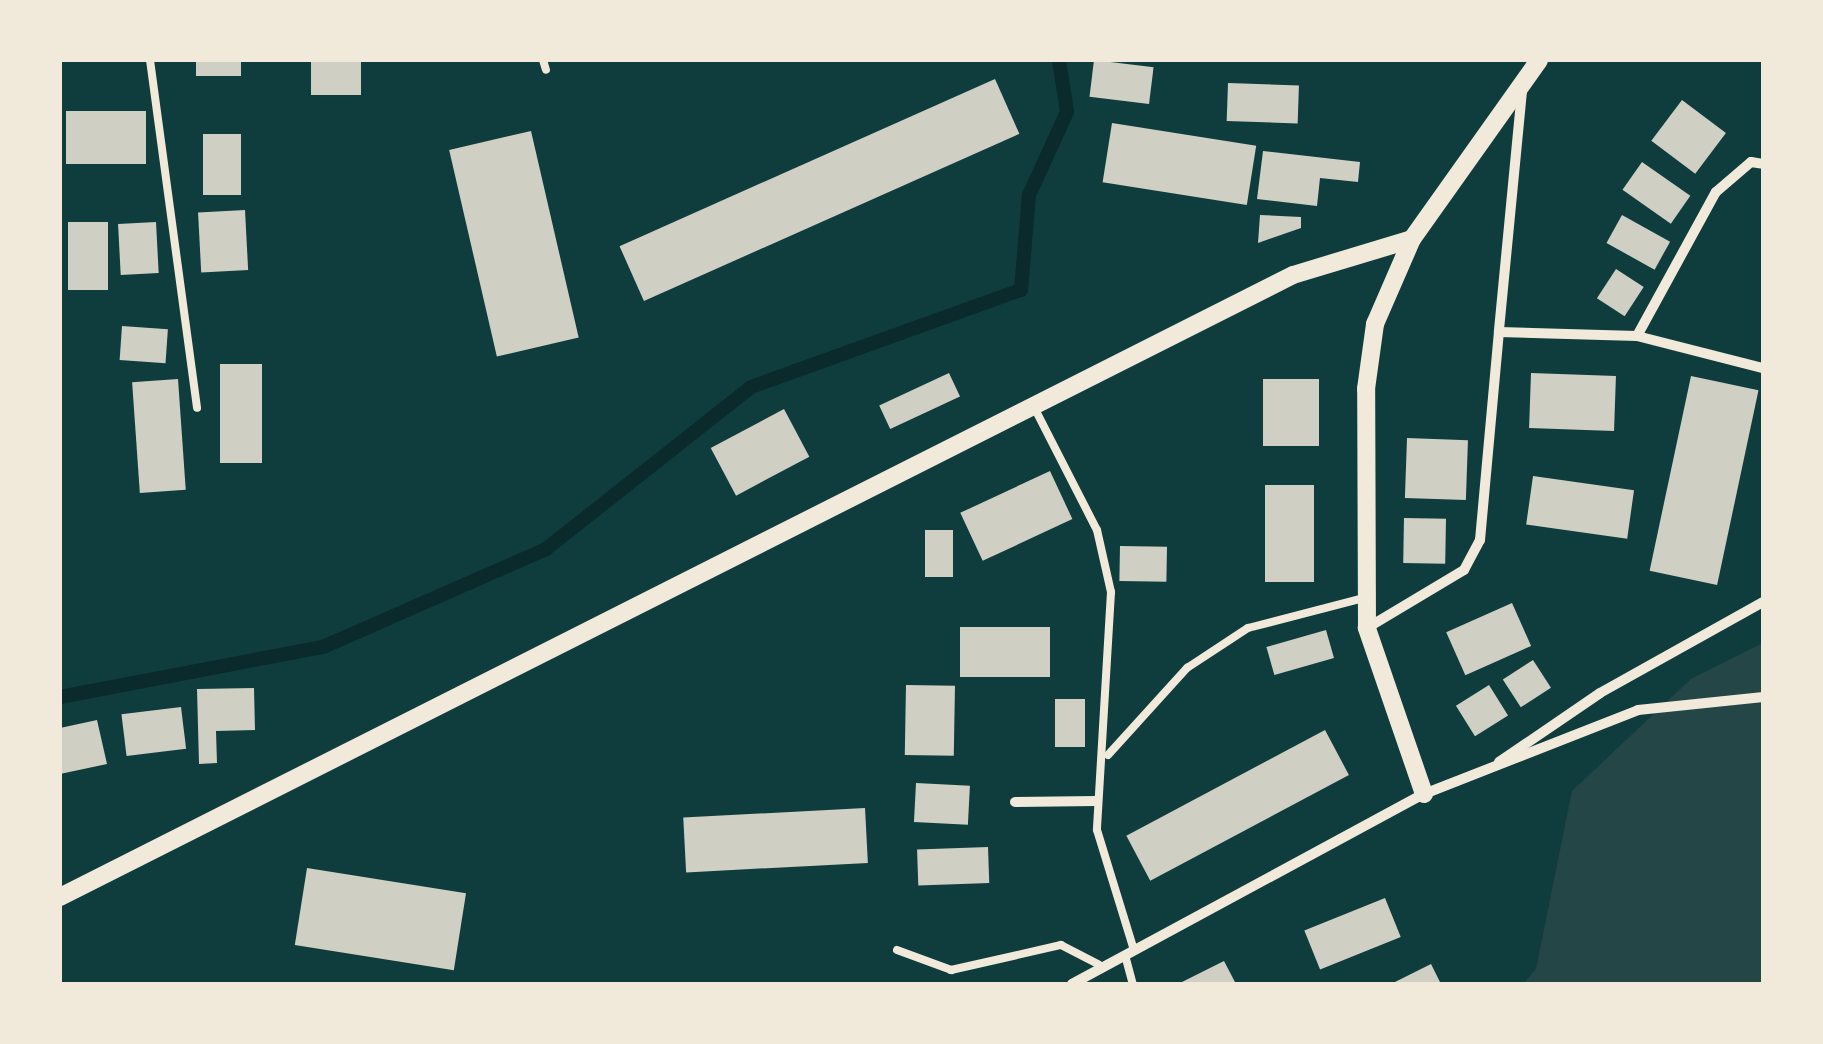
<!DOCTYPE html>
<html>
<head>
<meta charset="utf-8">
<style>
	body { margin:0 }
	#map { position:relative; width:1823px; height:1044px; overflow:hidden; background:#0f3d3e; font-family:"Fira Sans Condensed",sans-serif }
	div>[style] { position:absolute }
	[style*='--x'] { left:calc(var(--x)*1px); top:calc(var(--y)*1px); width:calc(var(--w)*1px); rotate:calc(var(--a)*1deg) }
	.green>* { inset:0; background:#244646 }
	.stream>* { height:14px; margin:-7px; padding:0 7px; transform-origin:7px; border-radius:7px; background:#0a2a2b }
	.building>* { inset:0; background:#cfcfc3; transform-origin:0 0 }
	.service>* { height:8px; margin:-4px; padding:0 4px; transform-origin:4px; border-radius:4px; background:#f1e9da }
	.minor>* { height:10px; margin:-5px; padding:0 5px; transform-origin:5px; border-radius:5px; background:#f1e9da }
	.tertiary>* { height:18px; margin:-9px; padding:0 9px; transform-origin:9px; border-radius:9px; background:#f1e9da }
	span { translate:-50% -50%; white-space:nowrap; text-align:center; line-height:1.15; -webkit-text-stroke:9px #f1e9da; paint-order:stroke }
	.frame { position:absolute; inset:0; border:62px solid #f1e9da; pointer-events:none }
</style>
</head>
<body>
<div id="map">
	<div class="green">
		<i style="clip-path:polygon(1763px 643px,1763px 984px,1523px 984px,1536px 969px,1572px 791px,1691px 679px)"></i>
	</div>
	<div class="stream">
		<i style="--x:60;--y:697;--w:268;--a:-10.8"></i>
		<i style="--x:323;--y:647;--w:244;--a:-23.7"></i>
		<i style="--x:546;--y:549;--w:261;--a:-38.3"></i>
		<i style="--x:751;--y:387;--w:287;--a:-19.8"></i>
		<i style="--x:1021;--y:290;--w:95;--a:-85.2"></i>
		<i style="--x:1029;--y:195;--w:91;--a:-65.4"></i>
		<i style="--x:1067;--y:112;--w:53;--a:-98.7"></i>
	</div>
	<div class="building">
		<i style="left:196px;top:60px;width:45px;height:16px"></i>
		<i style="left:311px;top:60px;width:50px;height:35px"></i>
		<i style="left:1094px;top:60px;width:60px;height:37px;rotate:7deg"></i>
		<i style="left:995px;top:79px;width:60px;height:411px;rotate:66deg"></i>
		<i style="left:1228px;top:83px;width:71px;height:38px;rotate:2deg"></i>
		<i style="left:1682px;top:100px;width:55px;height:51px;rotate:37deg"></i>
		<i style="left:146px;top:111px;width:53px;height:80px;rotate:90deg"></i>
		<i style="left:1112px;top:123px;width:146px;height:60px;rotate:9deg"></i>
		<i style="left:531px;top:131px;width:212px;height:84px;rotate:77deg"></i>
		<i style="left:203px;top:134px;width:38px;height:61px"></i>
		<i style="clip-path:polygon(1263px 151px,1360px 162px,1358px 182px,1320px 178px,1317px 206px,1257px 199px)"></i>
		<i style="left:1642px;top:162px;width:59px;height:34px;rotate:35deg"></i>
		<i style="left:245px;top:210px;width:60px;height:47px;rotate:87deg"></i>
		<i style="clip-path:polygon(1260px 215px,1301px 217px,1301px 228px,1258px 243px)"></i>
		<i style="left:1622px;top:215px;width:55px;height:32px;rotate:29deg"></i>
		<i style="left:108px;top:222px;width:68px;height:40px;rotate:90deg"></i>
		<i style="left:156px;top:222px;width:51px;height:38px;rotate:87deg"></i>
		<i style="left:1616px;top:269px;width:33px;height:35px;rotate:33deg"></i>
		<i style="left:122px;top:326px;width:46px;height:34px;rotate:4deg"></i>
		<i style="left:220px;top:364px;width:42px;height:99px"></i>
		<i style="left:949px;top:373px;width:26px;height:77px;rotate:65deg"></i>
		<i style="left:1531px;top:373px;width:85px;height:55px;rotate:2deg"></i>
		<i style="left:1691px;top:376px;width:69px;height:199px;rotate:12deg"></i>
		<i style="left:178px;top:379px;width:111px;height:46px;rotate:86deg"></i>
		<i style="left:1263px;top:379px;width:56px;height:67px"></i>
		<i style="left:784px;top:409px;width:54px;height:83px;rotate:62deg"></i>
		<i style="left:1407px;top:438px;width:61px;height:60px;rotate:2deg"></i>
		<i style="left:1050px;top:471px;width:53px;height:99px;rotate:65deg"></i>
		<i style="left:1533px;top:476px;width:102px;height:49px;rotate:8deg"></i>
		<i style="left:1265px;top:485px;width:49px;height:97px"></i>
		<i style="left:1404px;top:518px;width:42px;height:45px;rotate:1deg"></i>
		<i style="left:925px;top:530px;width:28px;height:47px"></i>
		<i style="left:1120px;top:546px;width:47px;height:35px;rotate:1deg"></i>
		<i style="left:1512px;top:603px;width:47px;height:72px;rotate:66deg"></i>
		<i style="left:960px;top:627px;width:90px;height:50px"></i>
		<i style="left:1326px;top:630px;width:29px;height:62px;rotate:74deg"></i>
		<i style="left:1533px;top:660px;width:33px;height:36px;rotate:57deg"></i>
		<i style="left:906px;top:685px;width:49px;height:70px;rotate:1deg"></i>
		<i style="left:1489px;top:685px;width:36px;height:39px;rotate:58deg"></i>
		<i style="clip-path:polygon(254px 688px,255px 730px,216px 731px,217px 763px,199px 764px,197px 689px)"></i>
		<i style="left:1055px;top:699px;width:30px;height:48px"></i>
		<i style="left:181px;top:707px;width:42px;height:60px;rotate:83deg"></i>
		<i style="clip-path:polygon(97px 720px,107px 764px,60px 774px,60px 728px)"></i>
		<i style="left:1325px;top:730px;width:51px;height:225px;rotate:62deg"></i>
		<i style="left:916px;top:783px;width:54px;height:39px;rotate:3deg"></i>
		<i style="left:865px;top:808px;width:55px;height:182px;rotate:87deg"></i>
		<i style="left:988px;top:847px;width:36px;height:71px;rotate:88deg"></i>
		<i style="left:307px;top:868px;width:161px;height:78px;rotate:9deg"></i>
		<i style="left:1385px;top:898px;width:42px;height:87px;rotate:68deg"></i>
		<i style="clip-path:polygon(1224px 961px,1236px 984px,1178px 984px)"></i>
		<i style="clip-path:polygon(1431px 964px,1441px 984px,1391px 984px)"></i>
	</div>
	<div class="service">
		<i style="--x:150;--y:60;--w:351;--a:82.3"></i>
		<i style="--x:543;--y:60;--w:10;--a:73"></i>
		<i style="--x:1035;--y:409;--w:136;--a:62.9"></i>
		<i style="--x:1097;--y:530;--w:64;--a:77.3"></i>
		<i style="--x:1111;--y:592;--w:238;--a:93.4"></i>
		<i style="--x:1097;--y:830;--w:126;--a:72.9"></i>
		<i style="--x:1108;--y:755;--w:118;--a:-47.8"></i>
		<i style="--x:1187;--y:668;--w:73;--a:-33.3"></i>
		<i style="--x:1248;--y:628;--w:120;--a:-14.5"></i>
		<i style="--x:897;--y:950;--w:58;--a:20.3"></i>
		<i style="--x:951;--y:970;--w:113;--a:-12.8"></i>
		<i style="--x:1061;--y:945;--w:42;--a:27.2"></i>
		<i style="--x:1125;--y:955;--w:30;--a:75"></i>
	</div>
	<div class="minor">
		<i style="--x:1522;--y:91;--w:242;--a:95.5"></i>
		<i style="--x:1499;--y:332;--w:138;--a:1.7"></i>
		<i style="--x:1637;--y:336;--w:164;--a:-61.3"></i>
		<i style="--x:1716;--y:192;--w:46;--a:-40.6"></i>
		<i style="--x:1751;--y:162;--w:12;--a:9"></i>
		<i style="--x:1637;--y:336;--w:130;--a:14.3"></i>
		<i style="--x:1367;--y:628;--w:113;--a:-30.9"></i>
		<i style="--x:1464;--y:570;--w:34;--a:-62"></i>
		<i style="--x:1480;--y:540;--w:209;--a:-84.8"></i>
		<i style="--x:1499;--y:762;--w:122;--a:-34.3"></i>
		<i style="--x:1600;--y:693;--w:187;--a:-29.2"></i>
		<i style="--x:1015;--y:802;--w:81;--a:-0.7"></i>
		<i style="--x:1072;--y:984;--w:400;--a:-28.4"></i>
		<i style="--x:1424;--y:794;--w:230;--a:-21.4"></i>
		<i style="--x:1638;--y:710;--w:126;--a:-5.9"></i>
	</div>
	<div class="tertiary">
		<i style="--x:1424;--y:794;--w:176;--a:-109"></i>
		<i style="--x:1367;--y:628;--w:239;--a:-90.2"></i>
		<i style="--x:1366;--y:389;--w:66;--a:-82.1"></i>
		<i style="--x:1375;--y:324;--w:93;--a:-66.5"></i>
		<i style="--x:1412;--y:239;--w:219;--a:-54.6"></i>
		<i style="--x:60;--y:897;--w:1381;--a:-26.77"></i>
		<i style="--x:1293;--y:275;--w:124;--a:-16.8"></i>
	</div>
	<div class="frame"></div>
</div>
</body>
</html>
